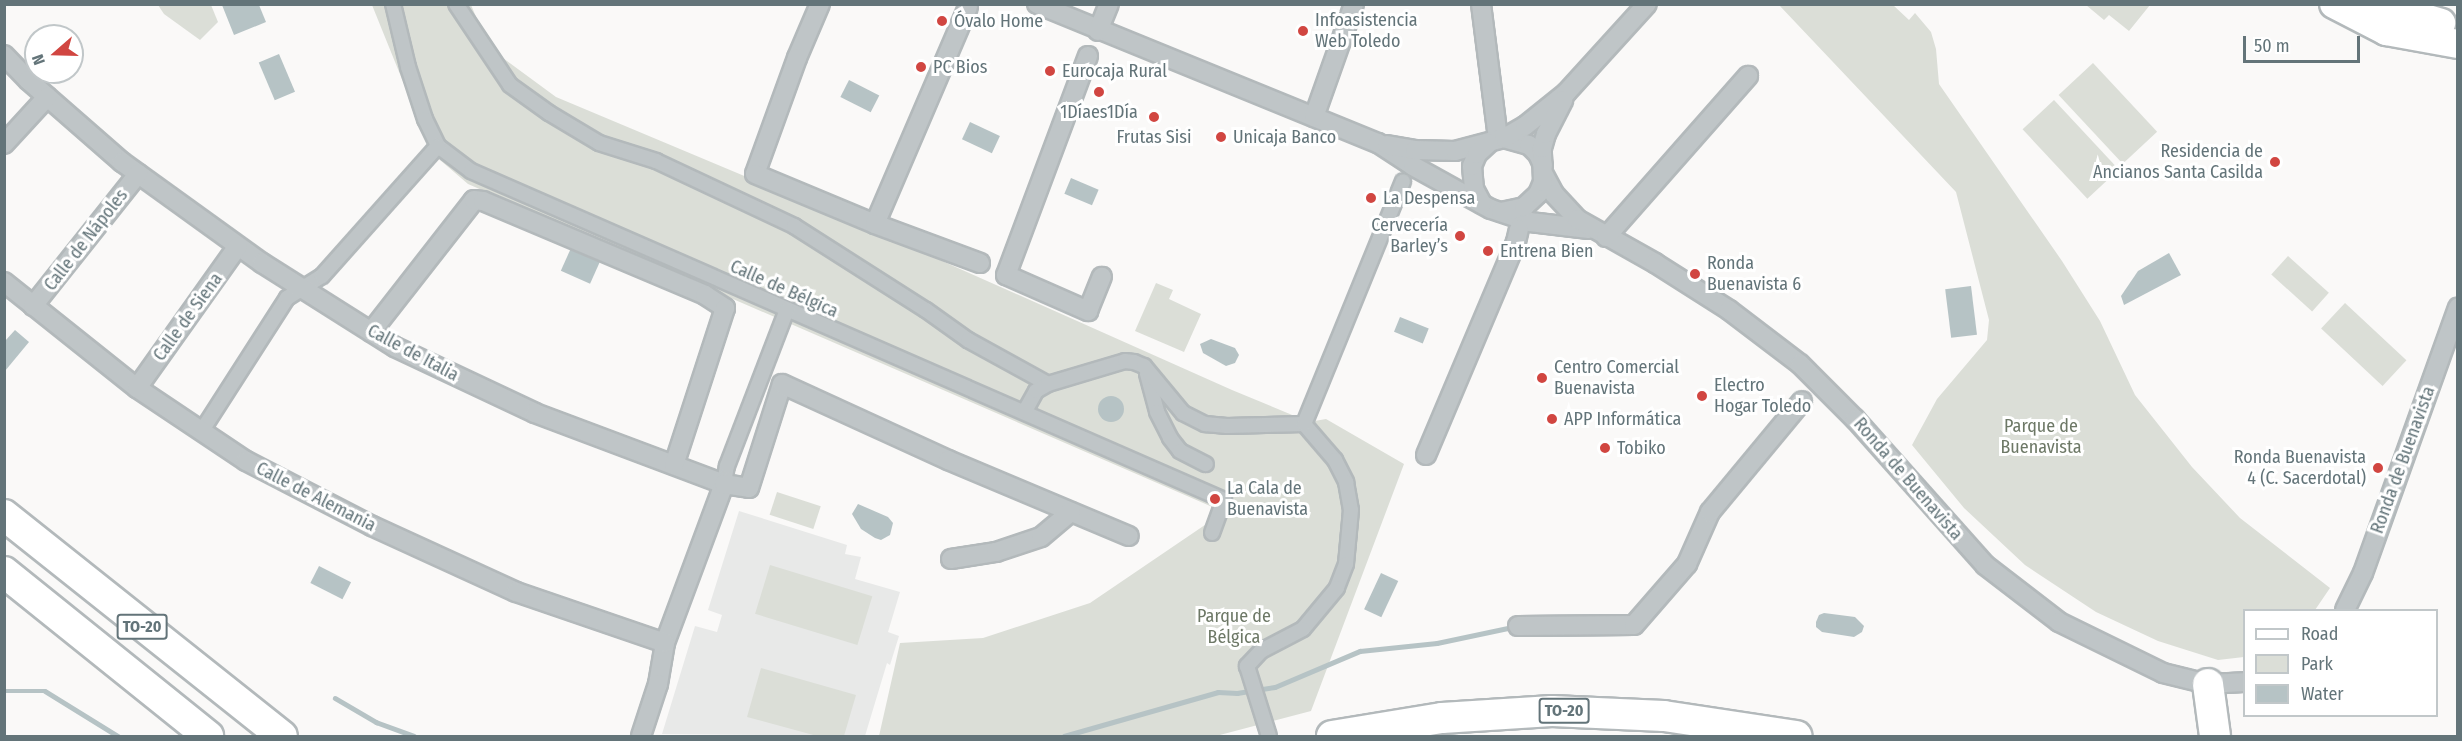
<!DOCTYPE html>
<html>
<head>
<meta charset="utf-8">
<style>
	body { margin:0 }
	#map { position:relative; width:2462px; height:741px; overflow:hidden; background:#faf9f8; font-family:"Fira Sans Condensed",sans-serif }
	div>[style] { position:absolute }
	[style*='--x'] { left:calc(var(--x)*1px); top:calc(var(--y)*1px); width:calc(var(--w)*1px); rotate:calc(var(--a)*1deg) }
	.built>* { inset:0; background:#e8e9e8 }
	.green>* { inset:0; background:#dbded7; transform-origin:0 0 }
	.water>* { inset:0; background:#b6c3c5; transform-origin:0 0 }
	.round { border-radius:50% }
	.stream>* { height:4.5px; margin:-2.25px; padding:0 2.25px; transform-origin:2.25px; border-radius:2.25px; background:#b6c3c5 }
	.roads { filter:drop-shadow(2px 0 #b3b9bb) drop-shadow(-2px 0 #b3b9bb) drop-shadow(0 2px #b3b9bb) drop-shadow(0 -2px #b3b9bb) }
	.pedestrian>* { height:14px; margin:-7px; padding:0 7px; transform-origin:7px; border-radius:7px; background:#bfc5c7 }
	.minor>* { height:18px; margin:-9px; padding:0 9px; transform-origin:9px; border-radius:9px; background:#bfc5c7 }
	.primary>* { height:28px; margin:-14px; padding:0 14px; transform-origin:14px; border-radius:14px; background:#fff }
	.trunk>* { height:30px; margin:-15px; padding:0 15px; transform-origin:15px; border-radius:15px; background:#fff }
	.dots>* { width:16px; height:16px; translate:-50% -50%; box-sizing:border-box; border:3px solid #fff; border-radius:50% }
	span { translate:-50% -50%; white-space:nowrap; text-align:center; line-height:1.15; -webkit-text-stroke:6px #fff; paint-order:stroke }
	.shield-label span { padding:2px 4px; background:#fff; border:2px solid; border-radius:4px; -webkit-text-stroke-width:0 }
	.shield-label { font-size:16px; color:#637479; font-weight:700 }
	.poi-label { font-size:18px; color:#637479 }
	.left { translate:0 -50%; text-align:left }
	.right { translate:-100% -50%; text-align:right }
	.street-label { font-size:18px; color:#637479 }
	.park-label { font-size:18px; color:#6d7866 }
	.frame { position:absolute; inset:0; border:6px solid #637479; pointer-events:none }
	.legend { position:absolute; left:2243px; top:609px; width:195px; height:108px; box-sizing:border-box; background:#fff; border:2px solid #c1c7c9; margin:0; padding:8px 10px; list-style:none; font-size:18px; color:#637479 }
	.legend li { display:flex; align-items:center; gap:12px; height:30px }
	.legend b { width:30px; border:2px solid #c1c7c9 }
	.north { position:absolute; left:24px; top:24px; width:60px; height:60px; box-sizing:border-box; background:#fff; border:2px solid #c1c7c9; border-radius:50%; rotate:250deg; font-size:16px; font-weight:700; line-height:24px; text-align:center; color:#637479 }
	.north::after { content:''; display:block; margin:auto; width:21px; height:27px; background:#d14641; clip-path:polygon(50% 0,100% 100%,50% 72%,0 100%) }
	.scale { position:absolute; left:2243px; top:36px; width:117px; height:27px; box-sizing:border-box; border:3px solid #637479; border-top:0; padding-left:8px; font-size:18px; line-height:21px; white-space:nowrap; color:#637479; -webkit-text-stroke:4px #fff; paint-order:stroke }
</style>
</head>
<body>
<div id="map">
	<div class="built">
		<i style="clip-path:polygon(739px 511px,847px 545px,845px 554px,861px 557px,855px 579px,900px 592px,888px 632px,899px 636px,890px 665px,887px 663px,865px 736px,662px 734px,695px 626px,717px 632px,722px 615px,708px 610px)"></i>
	</div>
	<div class="green">
		<i style="clip-path:polygon(158px 5px,211px 5px,218px 22px,200px 40px,164px 14px)"></i>
		<i style="clip-path:polygon(372px 5px,471px 5px,477px 19px,503px 58px,556px 97px,868px 228px,1232px 390px,1309px 422px,1326px 419px,1404px 464px,1311px 711px,1216px 736px,879px 736px,900px 643px,983px 638px,1090px 603px,1224px 512px,468px 184px,440px 160px,429px 146px)"></i>
		<i style="clip-path:polygon(1779px 5px,1893px 5px,1909px 20px,1915px 13px,1931px 32px,1936px 49px,1939px 84px,2062px 261px,2100px 321px,2135px 395px,2192px 467px,2240px 518px,2330px 588px,2315px 610px,2244px 610px,2244px 657px,2218px 660px,2158px 641px,2096px 612px,2025px 565px,1964px 508px,1912px 445px,1937px 399px,1987px 340px,1989px 320px,1956px 192px)"></i>
		<i style="clip-path:polygon(2086px 5px,2150px 5px,2129px 31px,2109px 15px,2104px 20px)"></i>
		<i style="left:2093px;top:63px;width:94px;height:47px;rotate:47deg"></i>
		<i style="left:2054px;top:100px;width:95px;height:43px;rotate:47deg"></i>
		<i style="left:2288px;top:256px;width:55px;height:25px;rotate:42deg"></i>
		<i style="clip-path:polygon(1156px 283px,1173px 290px,1169px 299px,1201px 314px,1184px 352px,1135px 331px)"></i>
		<i style="left:2345px;top:303px;width:84px;height:35px;rotate:43deg"></i>
		<i style="left:777px;top:492px;width:46px;height:24px;rotate:18deg"></i>
		<i style="left:770px;top:565px;width:107px;height:51px;rotate:17deg"></i>
		<i style="clip-path:polygon(761px 668px,856px 695px,844px 736px,817px 736px,747px 717px)"></i>
	</div>
	<div class="water">
		<i style="clip-path:polygon(222px 5px,259px 5px,266px 22px,234px 35px)"></i>
		<i style="left:279px;top:54px;width:41px;height:22px;rotate:67deg"></i>
		<i style="left:849px;top:80px;width:34px;height:19px;rotate:27deg"></i>
		<i style="left:970px;top:122px;width:33px;height:19px;rotate:25deg"></i>
		<i style="left:1071px;top:178px;width:30px;height:17px;rotate:23deg"></i>
		<i style="left:571px;top:248px;width:32px;height:25px;rotate:24deg"></i>
		<i style="clip-path:polygon(2169px 253px,2181px 275px,2124px 305px,2121px 296px,2138px 271px)"></i>
		<i style="left:1971px;top:286px;width:49px;height:26px;rotate:83deg"></i>
		<i style="left:1400px;top:317px;width:31px;height:16px;rotate:22deg"></i>
		<i style="clip-path:polygon(15px 330px,29px 342px,5px 371px,5px 341px)"></i>
		<i style="clip-path:polygon(1211px 339px,1235px 348px,1239px 355px,1235px 363px,1226px 366px,1203px 353px,1200px 344px)"></i>
		<i class="round" style="left:1098px;top:396px;width:26px;height:26px"></i>
		<i style="clip-path:polygon(858px 504px,888px 517px,893px 523px,890px 535px,881px 540px,875px 538px,861px 529px,852px 514px)"></i>
		<i style="left:319px;top:566px;width:36px;height:19px;rotate:27deg"></i>
		<i style="left:1381px;top:573px;width:19px;height:40px;rotate:25deg"></i>
		<i style="clip-path:polygon(1824px 613px,1855px 617px,1864px 626px,1862px 632px,1854px 637px,1822px 632px,1816px 627px,1816px 622px,1819px 615px)"></i>
	</div>
	<div class="stream">
		<i style="--x:4;--y:691;--w:41;--a:0"></i>
		<i style="--x:45;--y:691;--w:86;--a:31.7"></i>
		<i style="--x:335;--y:698;--w:48;--a:30.3"></i>
		<i style="--x:376;--y:722;--w:40;--a:20.2"></i>
		<i style="--x:1064;--y:736;--w:160;--a:-15.9"></i>
		<i style="--x:1218;--y:692;--w:19;--a:3"></i>
		<i style="--x:1237;--y:693;--w:38;--a:-9"></i>
		<i style="--x:1275;--y:687;--w:92;--a:-23"></i>
		<i style="--x:1360;--y:651;--w:77;--a:-5.9"></i>
		<i style="--x:1437;--y:643;--w:78;--a:-11.9"></i>
	</div>
	<div class="roads">
		<div class="pedestrian">
			<i style="--x:393;--y:4;--w:65;--a:76.6"></i>
			<i style="--x:408;--y:67;--w:55;--a:71.9"></i>
			<i style="--x:425;--y:119;--w:30;--a:64"></i>
			<i style="--x:438;--y:146;--w:41;--a:37.1"></i>
			<i style="--x:471;--y:171;--w:822;--a:23.6"></i>
			<i style="--x:1224;--y:500;--w:35;--a:110"></i>
			<i style="--x:456;--y:4;--w:97;--a:56.3"></i>
			<i style="--x:510;--y:85;--w:48;--a:35.7"></i>
			<i style="--x:549;--y:113;--w:58;--a:31"></i>
			<i style="--x:599;--y:143;--w:60;--a:17.5"></i>
			<i style="--x:656;--y:161;--w:153;--a:25.2"></i>
			<i style="--x:794;--y:226;--w:156;--a:32.5"></i>
			<i style="--x:926;--y:310;--w:52;--a:35.5"></i>
			<i style="--x:968;--y:340;--w:91;--a:28.8"></i>
			<i style="--x:1147;--y:374;--w:39;--a:75"></i>
			<i style="--x:1157;--y:412;--w:29;--a:63"></i>
			<i style="--x:1170;--y:438;--w:16;--a:52"></i>
			<i style="--x:1180;--y:451;--w:29;--a:27"></i>
			<i style="--x:1025;--y:411;--w:23;--a:-61"></i>
			<i style="--x:1036;--y:391;--w:14;--a:-30"></i>
			<i style="--x:1048;--y:384;--w:80;--a:-16.6"></i>
			<i style="--x:1125;--y:361;--w:9;--a:6"></i>
			<i style="--x:1134;--y:362;--w:11;--a:22"></i>
			<i style="--x:1144;--y:366;--w:61;--a:50.3"></i>
			<i style="--x:1183;--y:413;--w:25;--a:27"></i>
			<i style="--x:1205;--y:424;--w:22;--a:5"></i>
			<i style="--x:1227;--y:426;--w:77;--a:-1.5"></i>
			<i style="--x:1304;--y:424;--w:48;--a:49.3"></i>
			<i style="--x:1335;--y:460;--w:25;--a:63"></i>
			<i style="--x:1346;--y:482;--w:28;--a:80"></i>
			<i style="--x:1351;--y:510;--w:54;--a:95.3"></i>
			<i style="--x:1346;--y:564;--w:26;--a:111"></i>
			<i style="--x:1337;--y:588;--w:53;--a:129.7"></i>
			<i style="--x:1303;--y:629;--w:47;--a:152.4"></i>
			<i style="--x:1261;--y:651;--w:21;--a:133"></i>
			<i style="--x:1247;--y:666;--w:73;--a:72.6"></i>
			<i style="--x:1304;--y:424;--w:262;--a:-67.8"></i>
			<i style="--x:201;--y:432;--w:159;--a:-57.3"></i>
			<i style="--x:287;--y:298;--w:41;--a:-32.2"></i>
			<i style="--x:322;--y:276;--w:174;--a:-48.3"></i>
			<i style="--x:724;--y:484;--w:18;--a:-81"></i>
			<i style="--x:727;--y:466;--w:167;--a:-69"></i>
		</div>
		<div class="minor">
			<i style="--x:820;--y:4;--w:59;--a:113.1"></i>
			<i style="--x:797;--y:58;--w:123;--a:109.9"></i>
			<i style="--x:755;--y:174;--w:130;--a:22.6"></i>
			<i style="--x:1037;--y:4;--w:368;--a:22.2"></i>
			<i style="--x:1378;--y:143;--w:42;--a:33.3"></i>
			<i style="--x:1413;--y:166;--w:89;--a:28.9"></i>
			<i style="--x:1491;--y:209;--w:41;--a:18.4"></i>
			<i style="--x:1530;--y:222;--w:59;--a:6.8"></i>
			<i style="--x:1481;--y:4;--w:136;--a:82.8"></i>
			<i style="--x:968;--y:7;--w:236;--a:113.2"></i>
			<i style="--x:875;--y:224;--w:112;--a:20.4"></i>
			<i style="--x:1098;--y:31;--w:29;--a:-68"></i>
			<i style="--x:4;--y:55;--w:35;--a:46"></i>
			<i style="--x:28;--y:80;--w:125;--a:41.1"></i>
			<i style="--x:122;--y:162;--w:173;--a:35.8"></i>
			<i style="--x:262;--y:263;--w:157;--a:32.3"></i>
			<i style="--x:395;--y:347;--w:155;--a:25.2"></i>
			<i style="--x:535;--y:413;--w:202;--a:20.6"></i>
			<i style="--x:724;--y:484;--w:170;--a:110.4"></i>
			<i style="--x:665;--y:643;--w:42;--a:99.7"></i>
			<i style="--x:658;--y:684;--w:55;--a:108.1"></i>
			<i style="--x:1088;--y:56;--w:234;--a:110.5"></i>
			<i style="--x:1006;--y:275;--w:90;--a:23.7"></i>
			<i style="--x:1088;--y:311;--w:37;--a:-68"></i>
			<i style="--x:1314;--y:117;--w:120;--a:-70.5"></i>
			<i style="--x:1504;--y:138;--w:26;--a:16"></i>
			<i style="--x:1529;--y:145;--w:13;--a:45"></i>
			<i style="--x:1538;--y:154;--w:12;--a:66"></i>
			<i style="--x:4;--y:144;--w:64;--a:-47.5"></i>
			<i style="--x:1387;--y:145;--w:28;--a:10"></i>
			<i style="--x:1415;--y:150;--w:40;--a:1.4"></i>
			<i style="--x:1455;--y:151;--w:51;--a:-14.9"></i>
			<i style="--x:1504;--y:138;--w:24;--a:-30"></i>
			<i style="--x:1525;--y:126;--w:53;--a:-38.8"></i>
			<i style="--x:1566;--y:93;--w:120;--a:-47.7"></i>
			<i style="--x:1544;--y:175;--w:21;--a:62"></i>
			<i style="--x:1554;--y:194;--w:34;--a:47"></i>
			<i style="--x:1577;--y:219;--w:90;--a:29.4"></i>
			<i style="--x:1655;--y:263;--w:88;--a:32.4"></i>
			<i style="--x:1729;--y:310;--w:89;--a:37.3"></i>
			<i style="--x:1800;--y:364;--w:78;--a:45"></i>
			<i style="--x:1855;--y:419;--w:195;--a:48.3"></i>
			<i style="--x:1985;--y:565;--w:93;--a:37.6"></i>
			<i style="--x:2059;--y:622;--w:116;--a:26.1"></i>
			<i style="--x:2163;--y:673;--w:46;--a:13.7"></i>
			<i style="--x:2208;--y:684;--w:36;--a:-3"></i>
			<i style="--x:1482;--y:204;--w:17;--a:-118"></i>
			<i style="--x:1474;--y:189;--w:23;--a:-95"></i>
			<i style="--x:1472;--y:166;--w:13;--a:-67"></i>
			<i style="--x:1477;--y:154;--w:16;--a:-43"></i>
			<i style="--x:1501;--y:212;--w:24;--a:-12"></i>
			<i style="--x:1524;--y:207;--w:19;--a:-43"></i>
			<i style="--x:1538;--y:194;--w:13;--a:-67"></i>
			<i style="--x:1543;--y:182;--w:34;--a:-92"></i>
			<i style="--x:1542;--y:148;--w:15;--a:-74"></i>
			<i style="--x:1546;--y:134;--w:38;--a:-63"></i>
			<i style="--x:1606;--y:237;--w:215;--a:-48.6"></i>
			<i style="--x:4;--y:282;--w:170;--a:38.6"></i>
			<i style="--x:137;--y:388;--w:131;--a:33.8"></i>
			<i style="--x:246;--y:461;--w:142;--a:27.3"></i>
			<i style="--x:372;--y:526;--w:158;--a:24.6"></i>
			<i style="--x:516;--y:592;--w:157;--a:18.9"></i>
			<i style="--x:33;--y:306;--w:169;--a:-51.5"></i>
			<i style="--x:371;--y:332;--w:167;--a:-52"></i>
			<i style="--x:474;--y:200;--w:9;--a:6"></i>
			<i style="--x:483;--y:201;--w:241;--a:22.9"></i>
			<i style="--x:705;--y:295;--w:24;--a:33"></i>
			<i style="--x:725;--y:308;--w:165;--a:108"></i>
			<i style="--x:137;--y:388;--w:174;--a:-54.6"></i>
			<i style="--x:1426;--y:455;--w:231;--a:-67.1"></i>
			<i style="--x:1516;--y:242;--w:13;--a:-77"></i>
			<i style="--x:724;--y:484;--w:25;--a:9"></i>
			<i style="--x:749;--y:488;--w:109;--a:-72.4"></i>
			<i style="--x:782;--y:384;--w:183;--a:24.6"></i>
			<i style="--x:948;--y:460;--w:196;--a:22.8"></i>
			<i style="--x:951;--y:559;--w:46;--a:-8.8"></i>
			<i style="--x:996;--y:552;--w:47;--a:-18.4"></i>
			<i style="--x:1041;--y:537;--w:39;--a:-40"></i>
			<i style="--x:2345;--y:610;--w:41;--a:-64.1"></i>
			<i style="--x:2363;--y:573;--w:282;--a:-70.3"></i>
			<i style="--x:1518;--y:626;--w:116;--a:-0.5"></i>
			<i style="--x:1634;--y:625;--w:81;--a:-49"></i>
			<i style="--x:1687;--y:564;--w:57;--a:-66.1"></i>
			<i style="--x:1710;--y:512;--w:144;--a:-50.3"></i>
		</div>
		<div class="primary">
			<i style="--x:2334;--y:4;--w:59;--a:27.4"></i>
			<i style="--x:2386;--y:31;--w:73;--a:10.2"></i>
			<i style="--x:2377;--y:4;--w:67;--a:16.5"></i>
		</div>
		<div class="trunk">
			<i style="--x:4;--y:515;--w:355;--a:38.5"></i>
			<i style="--x:4;--y:572;--w:262;--a:38.8"></i>
			<i style="--x:2208;--y:684;--w:52;--a:82.3"></i>
			<i style="--x:1332;--y:736;--w:111;--a:-9.3"></i>
			<i style="--x:1442;--y:718;--w:110;--a:-3.6"></i>
			<i style="--x:1552;--y:711;--w:112;--a:2.6"></i>
			<i style="--x:1664;--y:716;--w:134;--a:8.6"></i>
		</div>
	</div>
	<div class="dots">
		<i style="left:942px;top:21px;background:#d14641"></i>
		<i style="left:1303px;top:31px;background:#d14641"></i>
		<i style="left:921px;top:67px;background:#d14641"></i>
		<i style="left:1050px;top:71px;background:#d14641"></i>
		<i style="left:1099px;top:92px;background:#d14641"></i>
		<i style="left:1154px;top:117px;background:#d14641"></i>
		<i style="left:1221px;top:137px;background:#d14641"></i>
		<i style="left:2275px;top:162px;background:#d14641"></i>
		<i style="left:1371px;top:198px;background:#d14641"></i>
		<i style="left:1460px;top:236px;background:#d14641"></i>
		<i style="left:1488px;top:251px;background:#d14641"></i>
		<i style="left:1695px;top:274px;background:#d14641"></i>
		<i style="left:1542px;top:378px;background:#d14641"></i>
		<i style="left:1702px;top:396px;background:#d14641"></i>
		<i style="left:1552px;top:419px;background:#d14641"></i>
		<i style="left:1605px;top:448px;background:#d14641"></i>
		<i style="left:2378px;top:468px;background:#d14641"></i>
		<i style="left:1215px;top:499px;background:#d14641"></i>
	</div>
	<div class="shield-label">
		<span style="left:142px;top:627px">TO-20</span>
		<span style="left:1564px;top:711px">TO-20</span>
	</div>
	<div class="poi-label">
		<span class="left" style="left:954px;top:21px">Óvalo Home</span>
		<span class="left" style="left:1315px;top:31px">Infoasistencia<br>Web Toledo</span>
		<span class="left" style="left:933px;top:67px">PC Bios</span>
		<span class="left" style="left:1062px;top:71px">Eurocaja Rural</span>
		<span style="left:1099px;top:112px">1Díaes1Día</span>
		<span style="left:1154px;top:137px">Frutas Sisi</span>
		<span class="left" style="left:1233px;top:137px">Unicaja Banco</span>
		<span class="right" style="left:2263px;top:162px">Residencia de<br>Ancianos Santa Casilda</span>
		<span class="left" style="left:1383px;top:198px">La Despensa</span>
		<span class="right" style="left:1448px;top:236px">Cervecería<br>Barley’s</span>
		<span class="left" style="left:1500px;top:251px">Entrena Bien</span>
		<span class="left" style="left:1707px;top:274px">Ronda<br>Buenavista 6</span>
		<span class="left" style="left:1554px;top:378px">Centro Comercial<br>Buenavista</span>
		<span class="left" style="left:1714px;top:396px">Electro<br>Hogar Toledo</span>
		<span class="left" style="left:1564px;top:419px">APP Informática</span>
		<span class="left" style="left:1617px;top:448px">Tobiko</span>
		<span class="right" style="left:2366px;top:468px">Ronda Buenavista<br>4 (C. Sacerdotal)</span>
		<span class="left" style="left:1227px;top:499px">La Cala de<br>Buenavista</span>
	</div>
	<div class="street-label">
		<span style="left:86px;top:240px;rotate:-52deg">Calle de Nápoles</span>
		<span style="left:784px;top:289px;rotate:24deg">Calle de Bélgica</span>
		<span style="left:188px;top:317px;rotate:-54deg">Calle de Siena</span>
		<span style="left:413px;top:353px;rotate:28deg">Calle de Italia</span>
		<span style="left:2403px;top:460px;rotate:-70deg">Ronda de Buenavista</span>
		<span style="left:1908px;top:479px;rotate:49deg">Ronda de Buenavista</span>
		<span style="left:316px;top:497px;rotate:27deg">Calle de Alemania</span>
	</div>
	<div class="park-label">
		<span style="left:2041px;top:437px">Parque de<br>Buenavista</span>
		<span style="left:1234px;top:627px">Parque de<br>Bélgica</span>
	</div>
	<div class="frame"></div>
	<ul class="legend">
	<li><b style="height:8px;background:#fff"></b>Road</li>
	<li><b style="height:16px;background:#dbded7"></b>Park</li>
	<li><b style="height:16px;background:#b6c3c5"></b>Water</li>
	</ul>
	<div class="north">N</div>
	<div class="scale">50 m</div>
</div>
</body>
</html>
